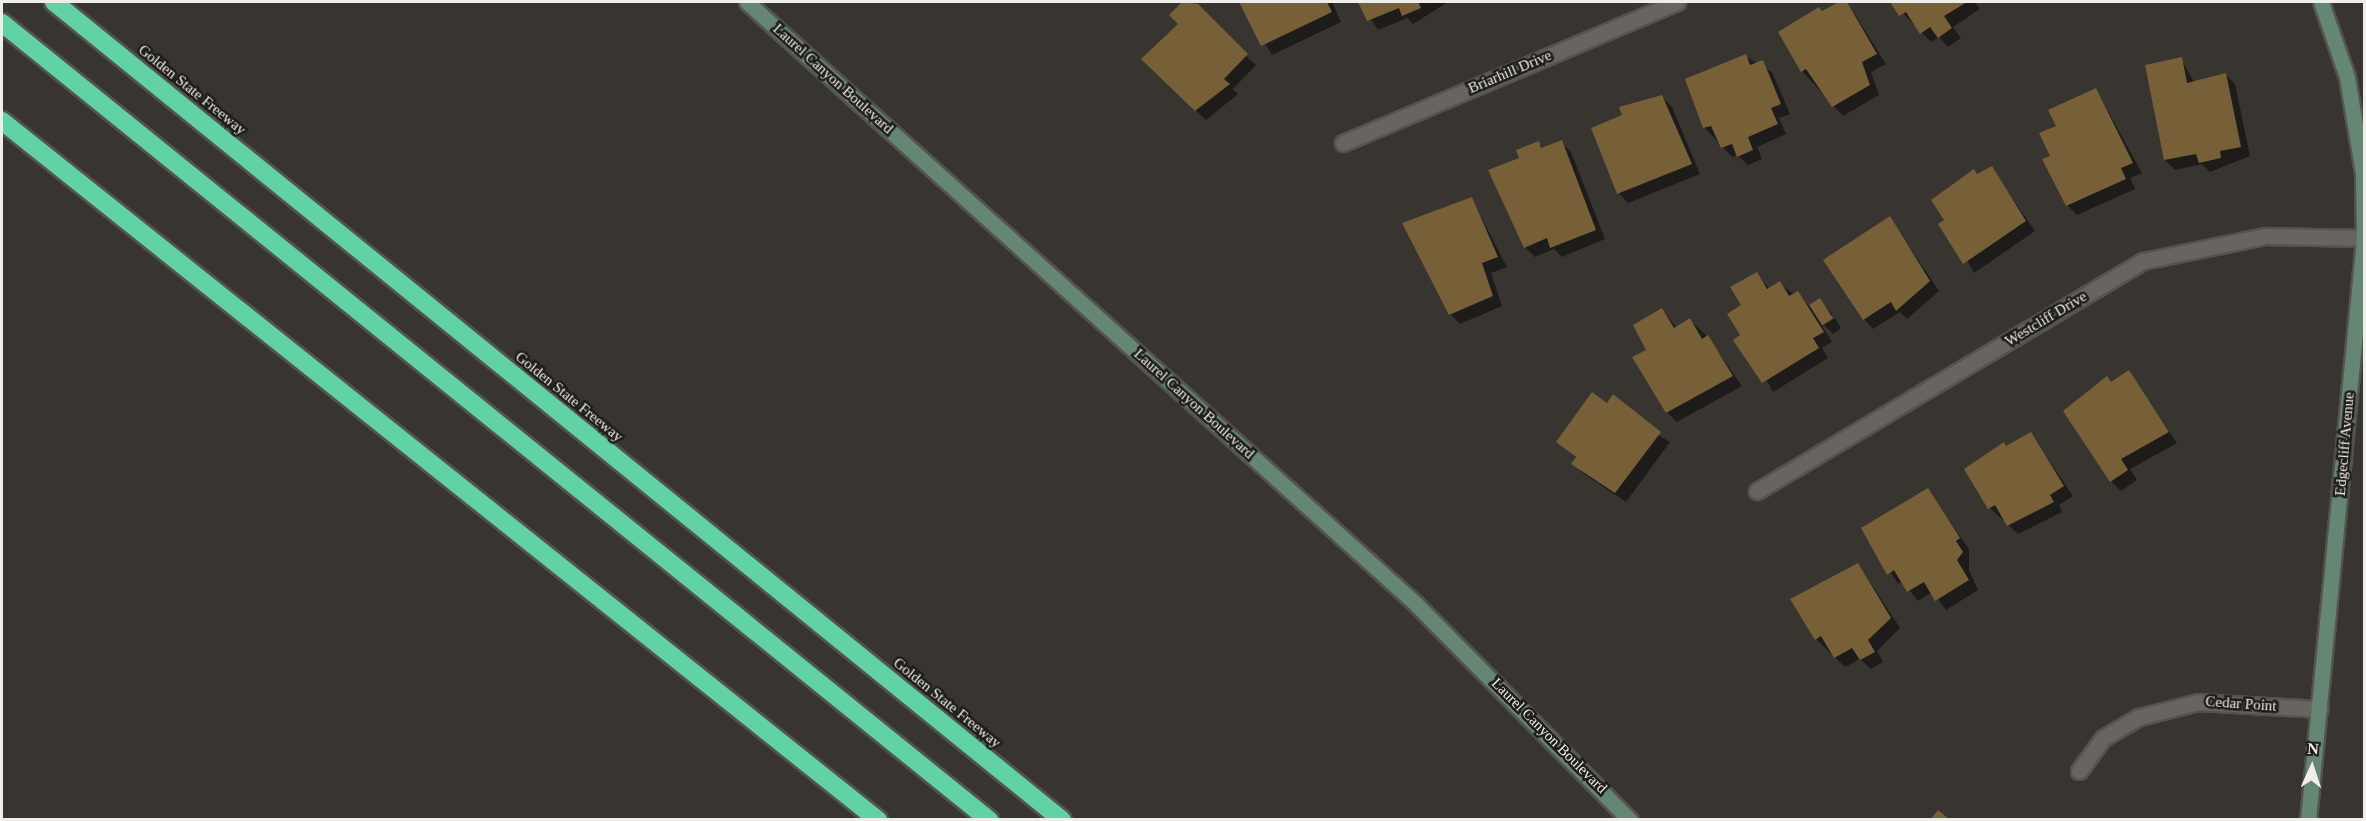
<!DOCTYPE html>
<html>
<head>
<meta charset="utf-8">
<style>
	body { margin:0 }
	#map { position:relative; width:2366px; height:821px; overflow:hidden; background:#383531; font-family:"Times New Roman",serif }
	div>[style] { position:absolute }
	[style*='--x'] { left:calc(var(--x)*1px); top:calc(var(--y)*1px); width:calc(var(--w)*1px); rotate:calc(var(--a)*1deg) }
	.shadow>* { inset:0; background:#0007 }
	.building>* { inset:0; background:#775f38; transform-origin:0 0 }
	.roads { filter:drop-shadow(2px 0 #555350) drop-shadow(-2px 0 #555350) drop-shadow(0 2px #555350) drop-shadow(0 -2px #555350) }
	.street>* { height:15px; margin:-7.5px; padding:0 7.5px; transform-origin:7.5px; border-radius:7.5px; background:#686560 }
	.secondary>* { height:15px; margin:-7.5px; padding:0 7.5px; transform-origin:7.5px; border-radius:7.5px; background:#668674 }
	.highway>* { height:18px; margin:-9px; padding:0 9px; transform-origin:9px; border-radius:9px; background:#60d2a3 }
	span { translate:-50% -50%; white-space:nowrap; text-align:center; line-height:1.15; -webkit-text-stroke:5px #1e1d1b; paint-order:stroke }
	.street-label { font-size:15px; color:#efeeeb }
	.frame { position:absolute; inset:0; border:3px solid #efeeeb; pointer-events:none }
	.north { position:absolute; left:2282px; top:737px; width:60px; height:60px; -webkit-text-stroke:4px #1e1d1b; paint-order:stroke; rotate:3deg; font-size:16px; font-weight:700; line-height:24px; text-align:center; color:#efeeeb }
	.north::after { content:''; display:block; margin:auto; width:21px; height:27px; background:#efeeeb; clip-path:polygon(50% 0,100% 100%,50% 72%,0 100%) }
</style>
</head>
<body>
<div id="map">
	<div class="shadow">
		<i style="clip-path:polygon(1184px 2px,1256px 65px,1233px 89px,1238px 94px,1206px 120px,1143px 59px,1180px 25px,1171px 15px)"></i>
		<i style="clip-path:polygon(1241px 2px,1332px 2px,1341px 22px,1272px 55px)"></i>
		<i style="clip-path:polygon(1360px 2px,1448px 2px,1413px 24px,1407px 18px,1378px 30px)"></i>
		<i style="clip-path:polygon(1847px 2px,1886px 64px,1871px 72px,1879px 95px,1843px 116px,1802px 71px,1780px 33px)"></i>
		<i style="clip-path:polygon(1892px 2px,1975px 2px,1980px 9px,1953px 27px,1961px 38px,1948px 47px,1939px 37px,1931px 42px)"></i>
		<i style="clip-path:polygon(1745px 56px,1772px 72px,1790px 114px,1779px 118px,1786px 134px,1757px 147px,1762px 159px,1748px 165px,1737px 155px,1732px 157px,1705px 128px,1687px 80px)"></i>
		<i style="clip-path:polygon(2181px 59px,2194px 82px,2225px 74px,2235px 84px,2250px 156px,2210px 172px,2202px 164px,2175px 170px,2165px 160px)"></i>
		<i style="clip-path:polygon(2096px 89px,2142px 173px,2130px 178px,2135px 189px,2077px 215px,2067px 205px,2052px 157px,2058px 127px)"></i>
		<i style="clip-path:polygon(1662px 97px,1672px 107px,1700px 174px,1628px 203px,1619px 193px)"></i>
		<i style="clip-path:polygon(1561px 142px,1571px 152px,1605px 239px,1562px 257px,1554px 249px,1535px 257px,1525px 247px,1520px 158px,1538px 143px,1544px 149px)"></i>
		<i style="clip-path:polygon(1991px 168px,2035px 231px,1974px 273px,1946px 221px,1978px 176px)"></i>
		<i style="clip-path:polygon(1472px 199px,1507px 267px,1491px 273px,1502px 306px,1460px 324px,1450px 314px)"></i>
		<i style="clip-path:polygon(1890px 218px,1939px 291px,1907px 319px,1900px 312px,1873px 329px,1864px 319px)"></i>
		<i style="clip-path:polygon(1756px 274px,1770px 289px,1779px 283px,1810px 306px,1820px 300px,1833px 315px,1821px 324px,1832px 342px,1822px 348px,1828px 358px,1773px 392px,1742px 336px,1743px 306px)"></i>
		<i style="clip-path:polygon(1662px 309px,1677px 328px,1690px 320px,1708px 337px,1742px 386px,1677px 422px,1667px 412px,1648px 350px)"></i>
		<i style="clip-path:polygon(1835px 318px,1841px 328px,1833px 334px,1824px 325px)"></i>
		<i style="clip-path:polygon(2129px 372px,2177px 443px,2130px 469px,2137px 480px,2121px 491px,2111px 481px,2107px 378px,2112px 383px)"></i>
		<i style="clip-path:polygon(1607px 405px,1670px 442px,1626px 502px,1583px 473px,1573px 464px,1576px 458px,1558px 442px)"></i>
		<i style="clip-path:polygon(2031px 434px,2073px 496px,2059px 505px,2062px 512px,2018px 534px,1990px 508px,2004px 444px,2008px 447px)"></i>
		<i style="clip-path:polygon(1927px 490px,1969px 549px,1969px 570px,1978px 590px,1946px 610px,1932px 592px,1918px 601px,1902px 581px,1898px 584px,1863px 529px)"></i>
		<i style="clip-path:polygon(1858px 564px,1900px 628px,1877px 651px,1883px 662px,1871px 669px,1860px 659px,1845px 667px,1816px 639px,1793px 600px)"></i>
	</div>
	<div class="building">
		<i style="clip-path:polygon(1182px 2px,1198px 4px,1248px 54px,1224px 79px,1230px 84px,1195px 111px,1141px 59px,1178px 24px,1169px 15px)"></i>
		<i style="clip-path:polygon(1239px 2px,1327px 2px,1332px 12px,1261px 46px)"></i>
		<i style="clip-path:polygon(1358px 2px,1418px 2px,1421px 8px,1402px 16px,1399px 8px,1367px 21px)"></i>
		<i style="clip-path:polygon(1839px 2px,1847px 2px,1877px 54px,1862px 62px,1870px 85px,1832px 107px,1806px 69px,1801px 72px,1778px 32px,1819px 7px,1822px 11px)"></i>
		<i style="clip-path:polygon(1890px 2px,1967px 2px,1944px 16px,1952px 28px,1938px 38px,1930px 27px,1920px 34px,1906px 12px,1899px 16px)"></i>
		<i style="clip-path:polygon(1746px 54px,1750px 65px,1763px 60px,1781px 104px,1771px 108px,1778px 124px,1748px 137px,1753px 150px,1737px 157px,1732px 144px,1721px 148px,1711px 126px,1703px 128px,1685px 79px)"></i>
		<i style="clip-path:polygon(2182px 57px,2187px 83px,2226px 73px,2241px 147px,2220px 151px,2221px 158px,2199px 163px,2196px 154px,2164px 160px,2145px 65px)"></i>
		<i style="clip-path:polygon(2096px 88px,2133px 163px,2121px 168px,2126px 179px,2066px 206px,2042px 159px,2050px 156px,2039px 133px,2056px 126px,2048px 110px)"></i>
		<i style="clip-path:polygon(1662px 95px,1692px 164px,1617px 194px,1591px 128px,1622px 115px,1619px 107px)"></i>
		<i style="clip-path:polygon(1562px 140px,1596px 230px,1550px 248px,1547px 238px,1524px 248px,1488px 170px,1519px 158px,1516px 150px,1539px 141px,1541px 148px)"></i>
		<i style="clip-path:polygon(1992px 166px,2026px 221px,1963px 264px,1938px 224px,1944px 220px,1931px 200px,1974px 169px,1977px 174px)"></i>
		<i style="clip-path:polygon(1472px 197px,1498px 257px,1482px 263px,1493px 296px,1449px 315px,1402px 223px)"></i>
		<i style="clip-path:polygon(1890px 216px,1930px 281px,1896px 311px,1891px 302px,1863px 320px,1823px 260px)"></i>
		<i style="clip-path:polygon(1757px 272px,1767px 289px,1780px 281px,1789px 296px,1798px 291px,1824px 332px,1813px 338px,1819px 348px,1762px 383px,1733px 340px,1740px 335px,1727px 314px,1741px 305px,1730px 287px)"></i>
		<i style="left:1820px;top:298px;width:24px;height:13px;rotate:57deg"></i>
		<i style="clip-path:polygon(1662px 308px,1674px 328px,1690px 318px,1702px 339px,1708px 335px,1733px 376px,1666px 413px,1632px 357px,1646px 350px,1633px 325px)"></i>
		<i style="clip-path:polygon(2129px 370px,2169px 432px,2121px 459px,2128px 470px,2110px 482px,2063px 411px,2107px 376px,2111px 382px)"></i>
		<i style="clip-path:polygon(1592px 392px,1607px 403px,1613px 394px,1661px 432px,1615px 493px,1571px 464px,1576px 457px,1556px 442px)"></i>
		<i style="clip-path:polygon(2031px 432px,2064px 486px,2050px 495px,2054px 502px,2007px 526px,1995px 505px,1988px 509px,1964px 469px,2004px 442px,2006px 446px)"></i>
		<i style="clip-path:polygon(1928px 488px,1960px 538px,1956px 541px,1963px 552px,1957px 560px,1969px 580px,1935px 601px,1924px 582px,1907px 592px,1894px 570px,1887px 575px,1861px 528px)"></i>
		<i style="clip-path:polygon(1858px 563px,1891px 618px,1868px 640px,1875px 652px,1860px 660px,1852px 648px,1834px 658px,1821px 636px,1815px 640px,1790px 599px)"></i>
		<i style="clip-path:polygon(1938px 810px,1950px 820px,1930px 820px)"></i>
	</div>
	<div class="roads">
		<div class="street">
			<i style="--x:1343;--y:143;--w:363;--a:-22.9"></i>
			<i style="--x:1757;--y:491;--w:449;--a:-30.8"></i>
			<i style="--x:2143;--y:261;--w:125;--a:-11.6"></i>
			<i style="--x:2265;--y:236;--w:99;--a:1.2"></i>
			<i style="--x:2079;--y:771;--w:41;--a:-54"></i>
			<i style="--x:2103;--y:738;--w:42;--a:-30.3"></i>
			<i style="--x:2139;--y:717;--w:61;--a:-14.3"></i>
			<i style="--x:2198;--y:702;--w:122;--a:3.3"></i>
		</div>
		<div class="secondary">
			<i style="--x:747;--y:2;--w:900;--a:41.98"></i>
			<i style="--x:1416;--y:604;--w:304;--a:45.3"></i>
			<i style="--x:2308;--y:820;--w:585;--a:-84.5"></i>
			<i style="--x:2364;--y:238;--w:65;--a:-90.9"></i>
			<i style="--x:2363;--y:173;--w:97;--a:-99.5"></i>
			<i style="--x:2347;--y:77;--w:79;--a:-109.1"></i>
		</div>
		<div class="highway">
			<i style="--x:54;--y:2;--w:1298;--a:39.06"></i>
			<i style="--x:2;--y:23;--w:1269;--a:38.92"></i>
			<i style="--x:2;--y:121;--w:1121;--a:38.59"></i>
		</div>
	</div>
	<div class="street-label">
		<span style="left:1510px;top:72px;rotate:-23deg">Briarhill Drive</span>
		<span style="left:833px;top:79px;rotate:42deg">Laurel Canyon Boulevard</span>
		<span style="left:192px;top:90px;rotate:39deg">Golden State Freeway</span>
		<span style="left:2046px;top:319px;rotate:-31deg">Westcliff Drive</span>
		<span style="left:569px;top:397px;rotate:39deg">Golden State Freeway</span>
		<span style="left:1194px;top:404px;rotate:42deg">Laurel Canyon Boulevard</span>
		<span style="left:2345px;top:444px;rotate:-85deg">Edgecliff Avenue</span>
		<span style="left:947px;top:703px;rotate:39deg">Golden State Freeway</span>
		<span style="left:2241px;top:704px;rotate:4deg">Cedar Point</span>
		<span style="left:1549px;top:736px;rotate:45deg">Laurel Canyon Boulevard</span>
	</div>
	<div class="frame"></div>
	<div class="north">N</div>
</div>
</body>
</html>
